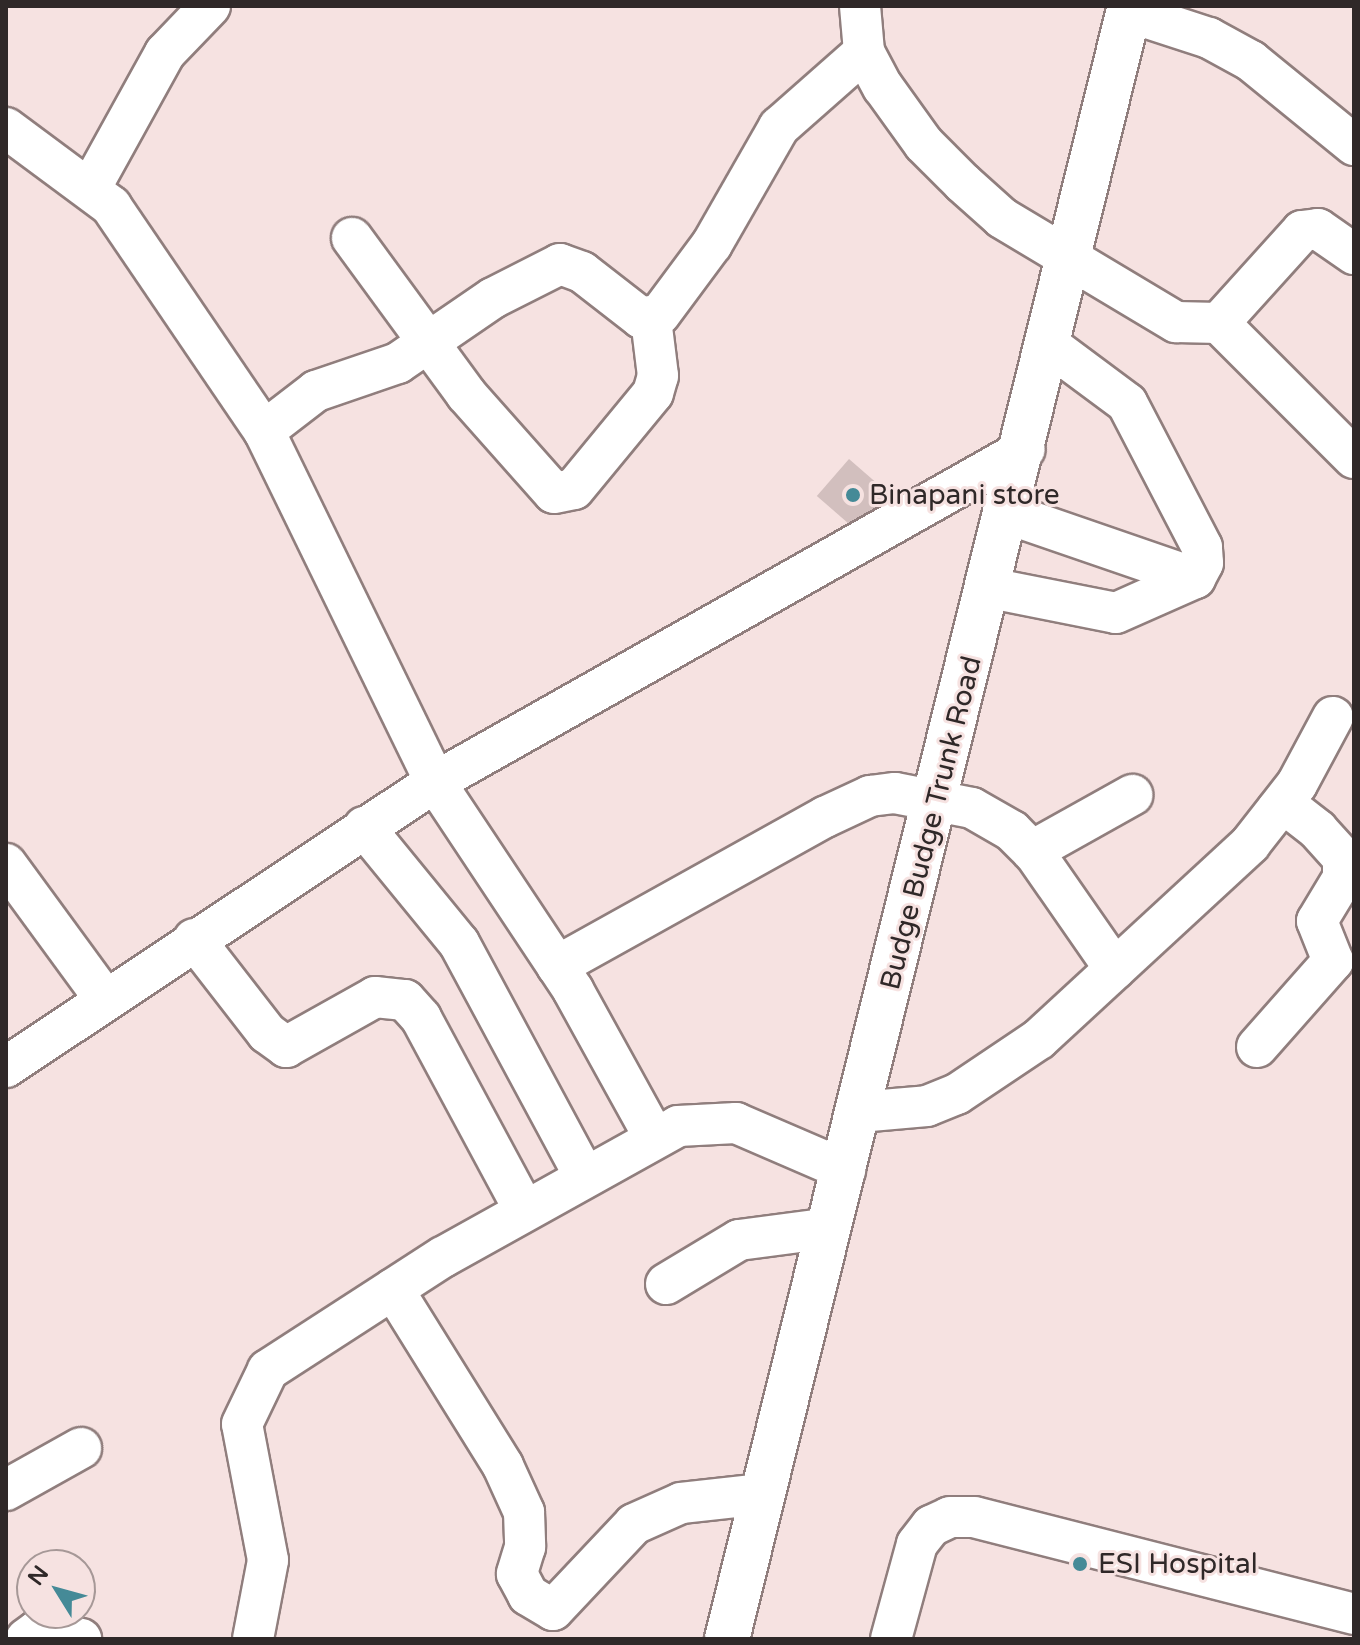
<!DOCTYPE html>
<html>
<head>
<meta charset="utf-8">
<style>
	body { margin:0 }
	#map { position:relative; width:1360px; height:1645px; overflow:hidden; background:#f6e2e1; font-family:"Varela Round",sans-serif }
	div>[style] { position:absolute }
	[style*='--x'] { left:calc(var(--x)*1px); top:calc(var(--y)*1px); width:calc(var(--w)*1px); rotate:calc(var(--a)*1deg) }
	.building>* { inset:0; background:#d2bfbe; transform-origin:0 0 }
	.roads { filter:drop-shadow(2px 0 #907e7d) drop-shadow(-2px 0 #907e7d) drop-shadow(0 2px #907e7d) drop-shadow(0 -2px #907e7d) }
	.minor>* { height:40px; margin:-20px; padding:0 20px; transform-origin:20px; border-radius:20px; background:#fff }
	.major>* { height:44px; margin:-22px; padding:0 22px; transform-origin:22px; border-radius:22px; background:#fff }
	.dots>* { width:22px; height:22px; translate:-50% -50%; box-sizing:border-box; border:4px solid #f6e2e1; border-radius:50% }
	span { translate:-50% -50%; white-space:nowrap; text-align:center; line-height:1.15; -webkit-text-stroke:6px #f6e2e1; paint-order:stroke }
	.poi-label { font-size:28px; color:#2f2828 }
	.left { translate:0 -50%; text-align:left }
	.street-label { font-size:28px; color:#2f2828 }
	.frame { position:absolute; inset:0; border:8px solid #2f2828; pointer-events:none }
	.north { position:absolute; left:16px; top:1549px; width:80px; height:80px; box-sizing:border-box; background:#f6e2e1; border:2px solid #a69897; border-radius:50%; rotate:307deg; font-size:22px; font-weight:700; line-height:32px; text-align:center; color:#2f2828 }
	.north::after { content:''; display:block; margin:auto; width:28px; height:36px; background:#458a97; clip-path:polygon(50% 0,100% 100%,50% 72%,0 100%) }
</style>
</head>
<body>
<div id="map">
	<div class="building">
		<i style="left:849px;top:459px;width:53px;height:49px;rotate:41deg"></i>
	</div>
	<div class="roads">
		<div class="minor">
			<i style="--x:860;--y:6;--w:46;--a:85"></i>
			<i style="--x:864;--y:52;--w:40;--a:62"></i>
			<i style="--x:883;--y:87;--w:70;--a:54.3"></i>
			<i style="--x:924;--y:144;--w:55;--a:45"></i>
			<i style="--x:963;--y:183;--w:52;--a:41.9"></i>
			<i style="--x:1002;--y:218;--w:203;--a:30.9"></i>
			<i style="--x:1176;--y:322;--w:43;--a:1.3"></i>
			<i style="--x:1219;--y:323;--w:191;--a:45"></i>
			<i style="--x:1129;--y:12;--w:84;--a:18"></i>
			<i style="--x:1209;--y:38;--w:48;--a:28.7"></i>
			<i style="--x:1251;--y:61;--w:133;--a:39.2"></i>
			<i style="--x:6;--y:128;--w:131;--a:36.6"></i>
			<i style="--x:111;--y:206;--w:272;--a:55.8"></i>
			<i style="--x:264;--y:431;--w:390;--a:64"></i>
			<i style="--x:435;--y:782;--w:250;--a:56.4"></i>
			<i style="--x:573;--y:990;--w:168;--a:61.1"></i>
			<i style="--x:91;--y:187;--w:153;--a:-61.1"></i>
			<i style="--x:165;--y:53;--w:65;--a:-46.2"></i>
			<i style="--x:352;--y:238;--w:193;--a:53.8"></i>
			<i style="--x:466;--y:394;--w:132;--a:48.4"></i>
			<i style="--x:554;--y:493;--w:20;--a:-11"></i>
			<i style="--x:574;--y:489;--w:124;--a:-50.5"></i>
			<i style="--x:653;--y:393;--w:18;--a:-74"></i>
			<i style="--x:658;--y:376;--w:57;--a:-97"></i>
			<i style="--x:1219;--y:323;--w:124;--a:-47.9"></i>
			<i style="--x:1302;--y:231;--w:16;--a:-7"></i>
			<i style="--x:1318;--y:229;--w:44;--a:34.8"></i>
			<i style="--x:264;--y:431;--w:66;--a:-37.6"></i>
			<i style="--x:316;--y:391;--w:87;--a:-18.9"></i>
			<i style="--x:398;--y:363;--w:115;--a:-34.4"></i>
			<i style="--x:493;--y:298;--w:75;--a:-26.9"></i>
			<i style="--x:560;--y:264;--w:23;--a:20"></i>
			<i style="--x:582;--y:272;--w:75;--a:37.9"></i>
			<i style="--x:641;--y:318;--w:19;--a:-12"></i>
			<i style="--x:660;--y:314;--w:87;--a:-53.4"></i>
			<i style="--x:712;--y:244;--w:135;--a:-60.2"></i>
			<i style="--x:779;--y:127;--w:113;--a:-41.4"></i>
			<i style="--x:1009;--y:514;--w:197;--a:19"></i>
			<i style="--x:990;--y:588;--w:128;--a:11.2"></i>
			<i style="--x:1116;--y:613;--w:86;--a:-23.9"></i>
			<i style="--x:1195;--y:578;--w:17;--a:-62"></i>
			<i style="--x:1203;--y:563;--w:16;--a:-94"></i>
			<i style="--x:1202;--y:547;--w:162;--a:-117.5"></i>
			<i style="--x:1127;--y:403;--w:97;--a:-143.4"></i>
			<i style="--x:364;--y:827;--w:150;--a:50.7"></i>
			<i style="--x:459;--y:943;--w:264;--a:61.7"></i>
			<i style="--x:1032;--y:851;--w:115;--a:-29.2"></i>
			<i style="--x:6;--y:864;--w:166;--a:53.8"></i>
			<i style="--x:194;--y:939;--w:119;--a:52.2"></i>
			<i style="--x:267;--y:1033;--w:24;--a:36"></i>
			<i style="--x:286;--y:1047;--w:102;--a:-29.3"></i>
			<i style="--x:375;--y:997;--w:30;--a:6"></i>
			<i style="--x:405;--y:1000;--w:24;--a:48"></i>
			<i style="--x:421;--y:1018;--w:217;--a:61.7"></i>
			<i style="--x:557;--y:966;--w:307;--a:-29.1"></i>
			<i style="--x:825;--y:817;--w:50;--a:-25"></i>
			<i style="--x:870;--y:796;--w:25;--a:-7"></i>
			<i style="--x:895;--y:793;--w:78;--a:11"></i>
			<i style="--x:972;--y:808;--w:46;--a:29.9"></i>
			<i style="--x:1012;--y:831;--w:33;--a:45"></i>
			<i style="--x:1035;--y:854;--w:140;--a:55.2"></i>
			<i style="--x:1257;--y:1047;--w:115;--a:-48.5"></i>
			<i style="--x:1333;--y:961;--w:43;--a:-111.8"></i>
			<i style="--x:1317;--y:921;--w:50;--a:-58.8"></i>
			<i style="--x:1343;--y:878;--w:20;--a:-90"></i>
			<i style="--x:1343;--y:858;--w:38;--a:-132"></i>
			<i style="--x:1318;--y:830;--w:33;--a:-142"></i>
			<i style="--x:1292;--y:810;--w:15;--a:180"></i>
			<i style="--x:6;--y:1067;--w:515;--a:-33.6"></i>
			<i style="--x:435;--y:782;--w:677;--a:-29.44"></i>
			<i style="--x:859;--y:1112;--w:68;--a:-5"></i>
			<i style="--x:927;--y:1106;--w:32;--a:-22"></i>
			<i style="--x:957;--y:1094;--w:99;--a:-33.9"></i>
			<i style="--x:1039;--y:1039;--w:287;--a:-42.7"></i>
			<i style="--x:1250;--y:844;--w:76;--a:-51.9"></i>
			<i style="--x:1297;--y:784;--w:76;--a:-61.8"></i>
			<i style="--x:666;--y:1284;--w:85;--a:-31.1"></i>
			<i style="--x:739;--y:1240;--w:92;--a:-7.5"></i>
			<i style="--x:393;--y:1289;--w:208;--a:58.1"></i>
			<i style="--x:503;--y:1466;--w:51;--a:65.5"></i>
			<i style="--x:524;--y:1512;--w:35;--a:88"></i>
			<i style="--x:525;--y:1547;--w:28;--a:107"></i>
			<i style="--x:517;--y:1574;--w:24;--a:62"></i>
			<i style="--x:528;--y:1595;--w:29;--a:31"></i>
			<i style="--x:553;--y:1610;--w:118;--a:-46.7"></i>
			<i style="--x:634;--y:1524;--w:51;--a:-24.1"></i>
			<i style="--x:681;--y:1503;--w:82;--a:-6.3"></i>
			<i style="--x:6;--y:1490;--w:86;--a:-29.2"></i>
			<i style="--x:26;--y:1639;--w:14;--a:-36"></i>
			<i style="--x:37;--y:1631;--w:45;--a:10.3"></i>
			<i style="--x:253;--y:1639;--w:80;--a:-79.2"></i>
			<i style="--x:268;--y:1560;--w:138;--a:-100.8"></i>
			<i style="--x:242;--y:1424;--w:60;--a:-64.3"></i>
			<i style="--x:268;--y:1370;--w:208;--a:-32.9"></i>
			<i style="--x:443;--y:1257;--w:269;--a:-29.1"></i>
			<i style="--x:678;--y:1126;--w:58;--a:-3"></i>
			<i style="--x:736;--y:1123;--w:119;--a:23.3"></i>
			<i style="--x:891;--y:1639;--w:98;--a:-74.7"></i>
			<i style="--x:917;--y:1544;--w:23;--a:-52"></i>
			<i style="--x:931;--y:1526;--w:21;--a:-25"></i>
			<i style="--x:950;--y:1517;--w:24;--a:0"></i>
			<i style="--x:974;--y:1517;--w:392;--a:14.3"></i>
		</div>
		<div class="major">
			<i style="--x:727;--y:1639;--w:1682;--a:-76.14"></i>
		</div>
	</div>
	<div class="dots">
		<i style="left:853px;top:495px;background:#458a97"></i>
		<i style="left:1080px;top:1564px;background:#458a97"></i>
	</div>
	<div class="poi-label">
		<span class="left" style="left:869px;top:495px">Binapani store</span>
		<span class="left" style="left:1098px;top:1564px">ESI Hospital</span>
	</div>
	<div class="street-label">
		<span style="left:931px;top:823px;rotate:-76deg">Budge Budge Trunk Road</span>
	</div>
	<div class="frame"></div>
	<div class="north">N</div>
</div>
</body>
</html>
